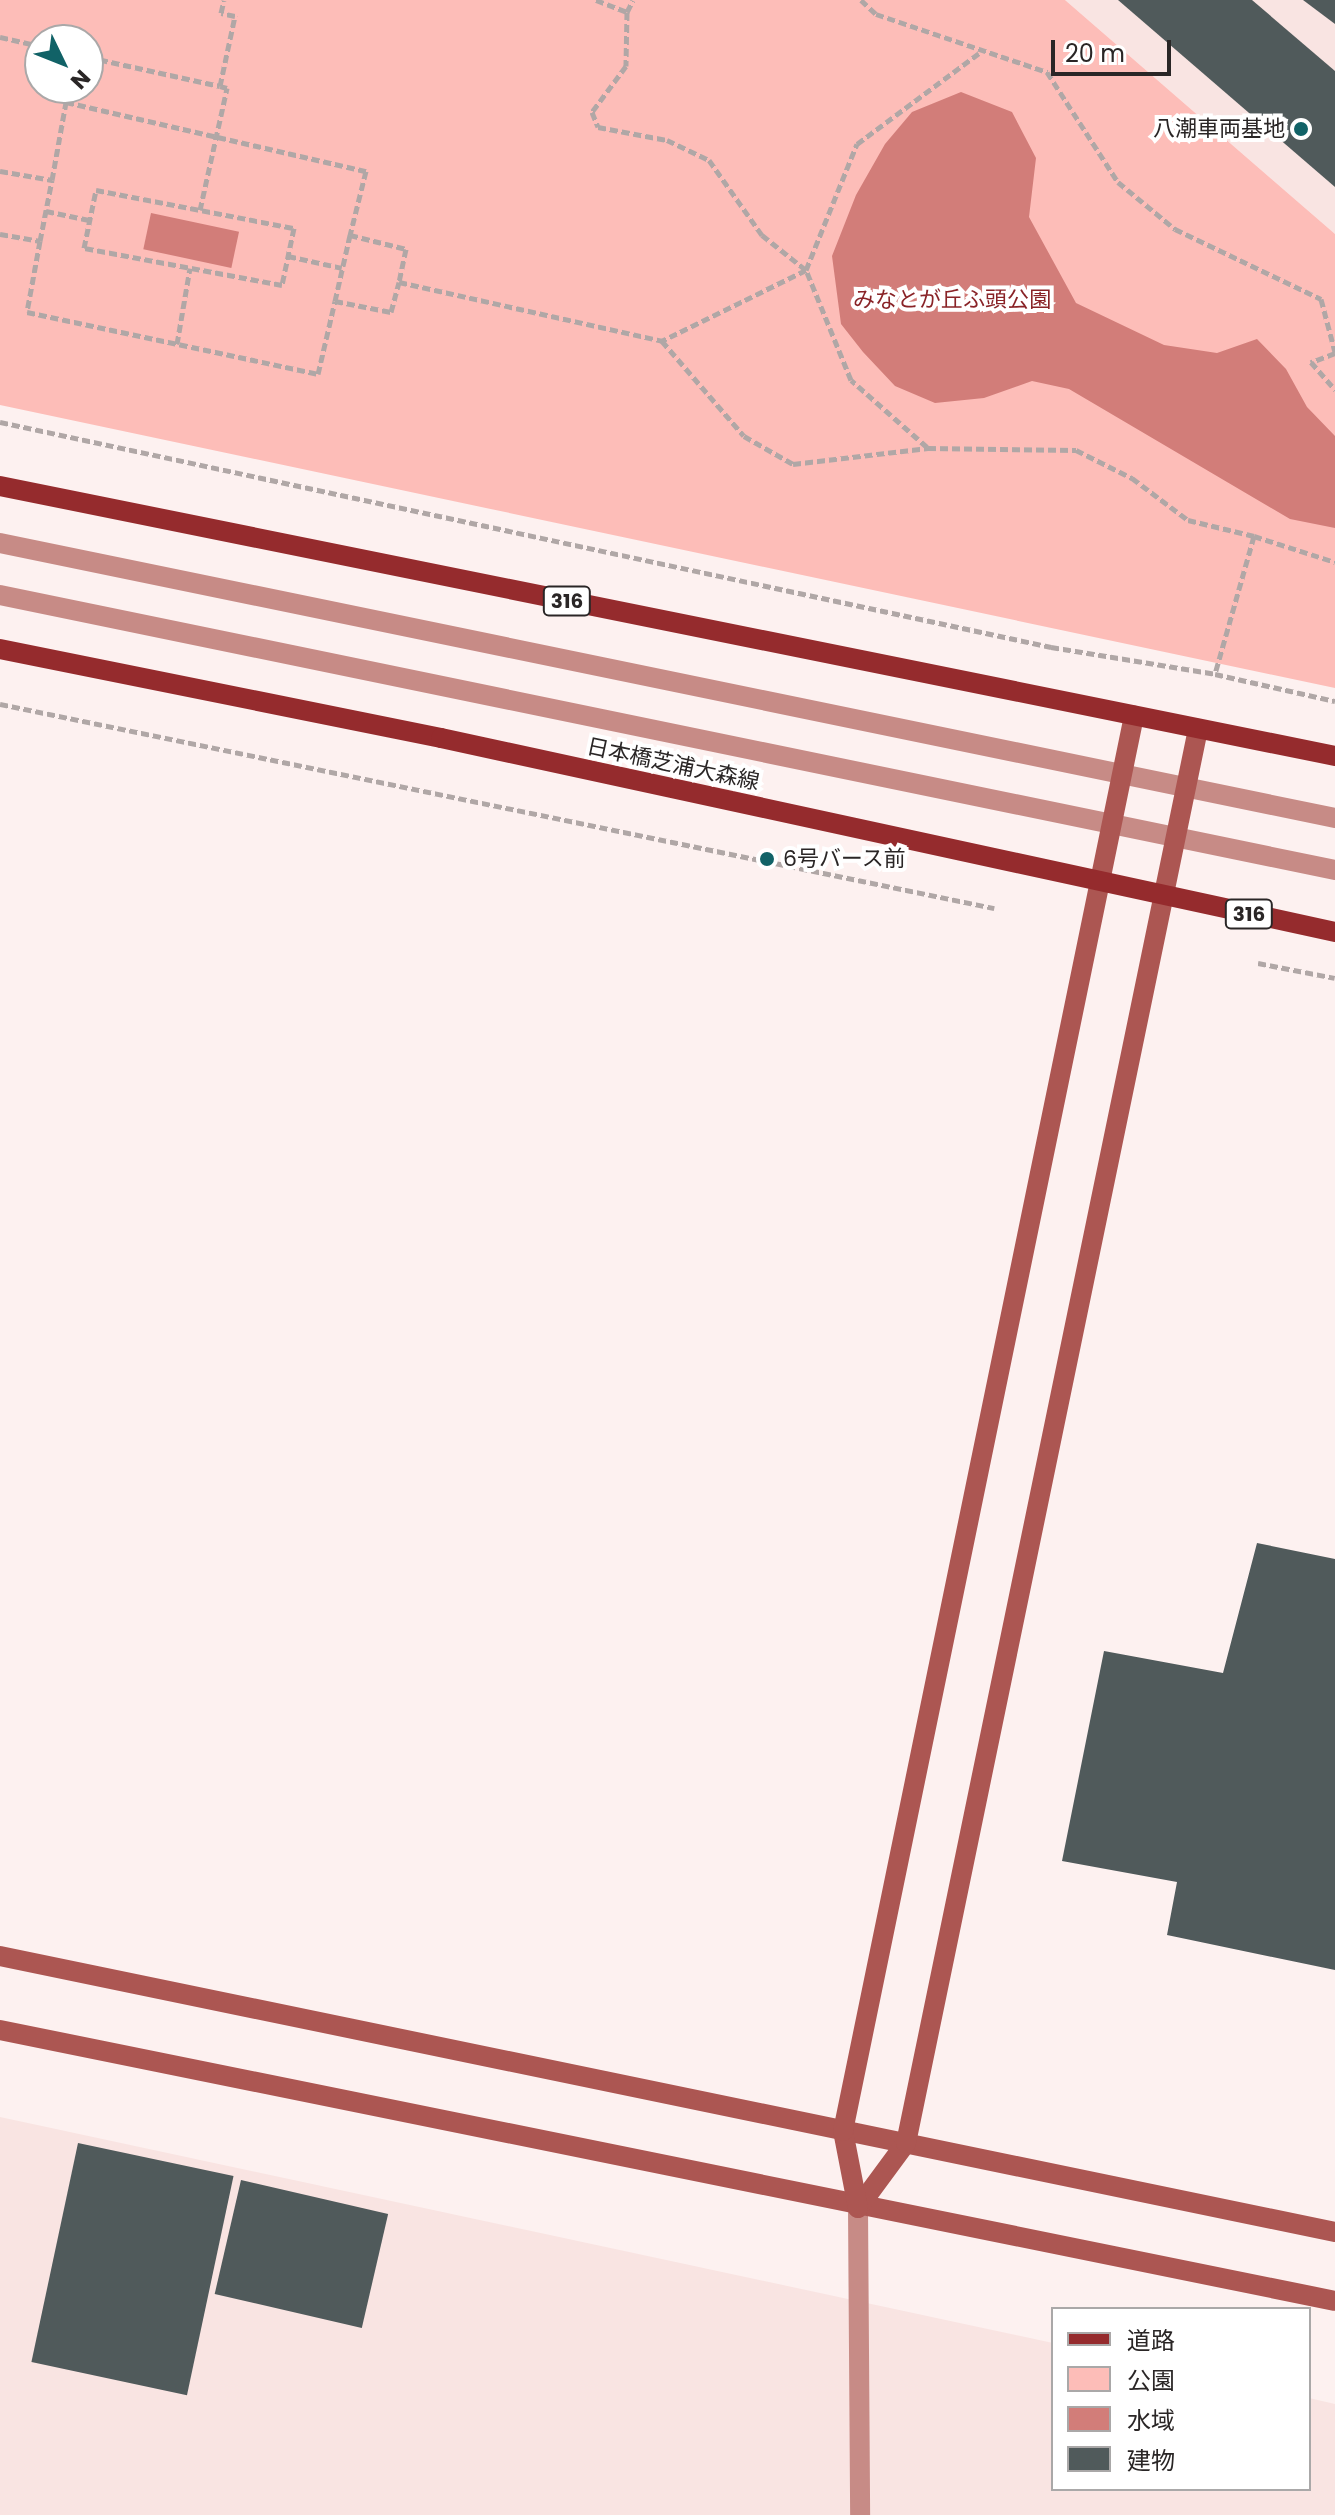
<!DOCTYPE html>
<html>
<head>
<meta charset="utf-8">
<style>
	body { margin:0 }
	#map { position:relative; width:1335px; height:2515px; overflow:hidden; background:#fdf1f0; font-family:Poppins,"Noto Sans JP",sans-serif }
	div>[style] { position:absolute }
	[style*='--x'] { left:calc(var(--x)*1px); top:calc(var(--y)*1px); width:calc(var(--w)*1px); rotate:calc(var(--a)*1deg) }
	.built>* { inset:0; background:#f9e4e2 }
	.green>* { inset:0; background:#fdbdb8 }
	.water>* { inset:0; background:#d27d79; transform-origin:0 0 }
	.building>* { inset:0; background:#505a5b; transform-origin:0 0 }
	.path>* { height:5px; margin-top:-2.5px; transform-origin:0; background:repeating-linear-gradient(90deg,#b0a7a6 0 8px,transparent 0 12px) }
	.lane>* { height:20px; margin:-10px; padding:0 10px; transform-origin:10px; border-radius:10px; background:#c78b86 }
	.secondary>* { height:20px; margin:-10px; padding:0 10px; transform-origin:10px; border-radius:10px; background:#ac5652 }
	.primary>* { height:20px; margin:-10px; padding:0 10px; transform-origin:10px; border-radius:10px; background:#952b2d }
	.dots>* { width:22px; height:22px; translate:-50% -50%; box-sizing:border-box; border:4px solid #fff; border-radius:50% }
	span { translate:-50% -50%; white-space:nowrap; text-align:center; line-height:1.15; -webkit-text-stroke:8px #fff; paint-order:stroke }
	.shield-label span { padding:2px 6px; background:#fff; border:2px solid; border-radius:6px; -webkit-text-stroke-width:0 }
	.shield-label { font-size:20px; color:#2a2626; font-weight:700 }
	.poi-label { font-size:22px; color:#2a2626 }
	.right { translate:-100% -50%; text-align:right }
	.left { translate:0 -50%; text-align:left }
	.park-label { font-size:22px; color:#892327 }
	.street-label { font-size:22px; color:#2a2626 }
	.legend { position:absolute; left:1051px; top:2307px; width:260px; height:184px; box-sizing:border-box; background:#fff; border:2px solid #aaa8a8; margin:0; padding:10px 14px; list-style:none; font-size:24px; color:#2a2626 }
	.legend li { display:flex; align-items:center; gap:16px; height:40px }
	.legend b { width:40px; border:2px solid #aaa8a8 }
	.north { position:absolute; left:24px; top:24px; width:80px; height:80px; box-sizing:border-box; background:#fff; border:2px solid #aaa8a8; border-radius:50%; rotate:133deg; font-size:22px; font-weight:700; line-height:32px; text-align:center; color:#2a2626 }
	.north::after { content:''; display:block; margin:auto; width:28px; height:36px; background:#116267; clip-path:polygon(50% 0,100% 100%,50% 72%,0 100%) }
	.scale { position:absolute; left:1051px; top:40px; width:120px; height:36px; box-sizing:border-box; border:4px solid #2a2626; border-top:0; padding-left:10px; font-size:24px; line-height:28px; white-space:nowrap; color:#2a2626; -webkit-text-stroke:6px #fff; paint-order:stroke }
</style>
</head>
<body>
<div id="map">
	<div class="built">
		<i style="clip-path:polygon(1065px 0,1335px 0,1335px 234px)"></i>
		<i style="clip-path:polygon(0 2117px,1053px 2343px,1053px 2489px,1309px 2489px,1309px 2398px,1335px 2404px,1335px 2515px,0 2515px)"></i>
	</div>
	<div class="green">
		<i style="clip-path:polygon(evenodd,0 0,1065px 0,1335px 234px,1335px 688px,0 405px,0 0,40px 40px,88px 40px,88px 88px,40px 88px,40px 40px)"></i>
	</div>
	<div class="water">
		<i style="clip-path:polygon(961px 92px,1012px 112px,1036px 158px,1029px 217px,1076px 303px,1164px 345px,1217px 353px,1257px 339px,1286px 369px,1307px 407px,1335px 436px,1335px 528px,1290px 519px,1069px 389px,1032px 381px,984px 398px,935px 403px,895px 386px,863px 352px,841px 324px,832px 256px,856px 195px,885px 144px,912px 112px)"></i>
		<i style="left:151px;top:213px;width:90px;height:37px;rotate:12deg"></i>
	</div>
	<div class="building">
		<i style="clip-path:polygon(1118px 0,1252px 0,1335px 71px,1335px 187px)"></i>
		<i style="clip-path:polygon(1303px 0,1335px 0,1335px 24px)"></i>
		<i style="clip-path:polygon(1257px 1543px,1335px 1559px,1335px 1970px,1167px 1935px,1177px 1882px,1062px 1861px,1104px 1651px,1223px 1673px)"></i>
		<i style="left:78px;top:2143px;width:159px;height:224px;rotate:12deg"></i>
		<i style="left:241px;top:2180px;width:151px;height:117px;rotate:13deg"></i>
	</div>
	<div class="path">
		<i style="--x:596;--y:0;--w:33;--a:21"></i>
		<i style="--x:627;--y:12;--w:54;--a:91.1"></i>
		<i style="--x:626;--y:66;--w:57;--a:126.5"></i>
		<i style="--x:592;--y:112;--w:16;--a:68"></i>
		<i style="--x:598;--y:127;--w:70;--a:10.7"></i>
		<i style="--x:667;--y:140;--w:47;--a:25.5"></i>
		<i style="--x:709;--y:160;--w:92;--a:54.8"></i>
		<i style="--x:762;--y:235;--w:56;--a:38.5"></i>
		<i style="--x:806;--y:270;--w:161;--a:153.8"></i>
		<i style="--x:861;--y:0;--w:21;--a:43"></i>
		<i style="--x:876;--y:14;--w:181;--a:18.7"></i>
		<i style="--x:1047;--y:72;--w:131;--a:57.2"></i>
		<i style="--x:1118;--y:182;--w:74;--a:39.5"></i>
		<i style="--x:1175;--y:229;--w:162;--a:25.6"></i>
		<i style="--x:1321;--y:299;--w:55;--a:75.2"></i>
		<i style="--x:627;--y:12;--w:13;--a:-63"></i>
		<i style="--x:0;--y:37;--w:41;--a:12.7"></i>
		<i style="--x:88;--y:57;--w:135;--a:12.4"></i>
		<i style="--x:0;--y:171;--w:53;--a:9.8"></i>
		<i style="--x:52;--y:180;--w:79;--a:-79.8"></i>
		<i style="--x:66;--y:102;--w:308;--a:13"></i>
		<i style="--x:366;--y:171;--w:66;--a:104"></i>
		<i style="--x:350;--y:235;--w:58;--a:14"></i>
		<i style="--x:406;--y:249;--w:34;--a:102"></i>
		<i style="--x:96;--y:190;--w:202;--a:10.9"></i>
		<i style="--x:294;--y:228;--w:58;--a:101.9"></i>
		<i style="--x:282;--y:285;--w:201;--a:-169.4"></i>
		<i style="--x:84;--y:248;--w:59;--a:-78.3"></i>
		<i style="--x:200;--y:210;--w:125;--a:-77.5"></i>
		<i style="--x:227;--y:88;--w:7;--a:-164"></i>
		<i style="--x:220;--y:86;--w:72;--a:-77.9"></i>
		<i style="--x:235;--y:16;--w:14;--a:-168"></i>
		<i style="--x:221;--y:13;--w:13;--a:-77"></i>
		<i style="--x:46;--y:211;--w:44;--a:11.8"></i>
		<i style="--x:0;--y:234;--w:41;--a:9.9"></i>
		<i style="--x:40;--y:241;--w:72;--a:100.4"></i>
		<i style="--x:27;--y:312;--w:298;--a:12"></i>
		<i style="--x:318;--y:374;--w:75;--a:-76.9"></i>
		<i style="--x:335;--y:301;--w:57;--a:11.1"></i>
		<i style="--x:391;--y:312;--w:31;--a:-75"></i>
		<i style="--x:399;--y:282;--w:270;--a:12.6"></i>
		<i style="--x:662;--y:341;--w:125;--a:49.2"></i>
		<i style="--x:744;--y:436;--w:56;--a:29.7"></i>
		<i style="--x:793;--y:464;--w:136;--a:-6.8"></i>
		<i style="--x:928;--y:448;--w:148;--a:0.8"></i>
		<i style="--x:1076;--y:450;--w:63;--a:26.6"></i>
		<i style="--x:1132;--y:478;--w:70;--a:36.9"></i>
		<i style="--x:1188;--y:520;--w:68;--a:13.6"></i>
		<i style="--x:1254;--y:536;--w:143;--a:105.8"></i>
		<i style="--x:40;--y:241;--w:62;--a:-78.9"></i>
		<i style="--x:288;--y:256;--w:55;--a:12.5"></i>
		<i style="--x:335;--y:301;--w:68;--a:-77.2"></i>
		<i style="--x:177;--y:344;--w:77;--a:-80.3"></i>
		<i style="--x:1335;--y:353;--w:26;--a:159"></i>
		<i style="--x:1311;--y:362;--w:37;--a:49"></i>
		<i style="--x:0;--y:422;--w:1075;--a:12.08"></i>
		<i style="--x:1051;--y:647;--w:166;--a:9.3"></i>
		<i style="--x:1215;--y:674;--w:123;--a:12.7"></i>
		<i style="--x:927;--y:447;--w:101;--a:-138.6"></i>
		<i style="--x:851;--y:380;--w:119;--a:-112.2"></i>
		<i style="--x:806;--y:270;--w:136;--a:-68"></i>
		<i style="--x:857;--y:144;--w:152;--a:-36.7"></i>
		<i style="--x:1254;--y:536;--w:85;--a:17.8"></i>
		<i style="--x:0;--y:704;--w:1015;--a:11.6"></i>
		<i style="--x:1258;--y:963;--w:78;--a:11"></i>
	</div>
	<div class="lane">
		<i style="--x:0;--y:543;--w:1363;--a:11.64"></i>
		<i style="--x:0;--y:595;--w:1363;--a:11.64"></i>
		<i style="--x:858;--y:2208;--w:307;--a:89.6"></i>
	</div>
	<div class="secondary">
		<i style="--x:0;--y:1956;--w:1363;--a:11.68"></i>
		<i style="--x:0;--y:2030;--w:1362;--a:11.47"></i>
		<i style="--x:858;--y:2208;--w:81;--a:-53.6"></i>
		<i style="--x:906;--y:2143;--w:1444;--a:-78.33"></i>
		<i style="--x:858;--y:2208;--w:78;--a:-101"></i>
		<i style="--x:843;--y:2131;--w:1445;--a:-78.38"></i>
	</div>
	<div class="primary">
		<i style="--x:0;--y:486;--w:1362;--a:11.43"></i>
		<i style="--x:0;--y:649;--w:450;--a:11.4"></i>
		<i style="--x:441;--y:738;--w:915;--a:12.24"></i>
	</div>
	<div class="dots">
		<i style="left:1301px;top:129px;background:#116267"></i>
		<i style="left:767px;top:859px;background:#116267"></i>
	</div>
	<div class="shield-label">
		<span style="left:567px;top:601px">316</span>
		<span style="left:1249px;top:914px">316</span>
	</div>
	<div class="poi-label">
		<span class="right" style="left:1285px;top:129px">八潮車両基地</span>
		<span class="left" style="left:783px;top:859px">6号バース前</span>
	</div>
	<div class="park-label">
		<span style="left:952px;top:300px">みなとが丘ふ頭公園</span>
	</div>
	<div class="street-label">
		<span style="left:673px;top:764px;rotate:12deg">日本橋芝浦大森線</span>
	</div>
	<ul class="legend">
	<li><b style="height:10px;background:#952b2d"></b>道路</li>
	<li><b style="height:22px;background:#fdbdb8"></b>公園</li>
	<li><b style="height:22px;background:#d27d79"></b>水域</li>
	<li><b style="height:22px;background:#505a5b"></b>建物</li>
	</ul>
	<div class="north">N</div>
	<div class="scale">20 m</div>
</div>
</body>
</html>
